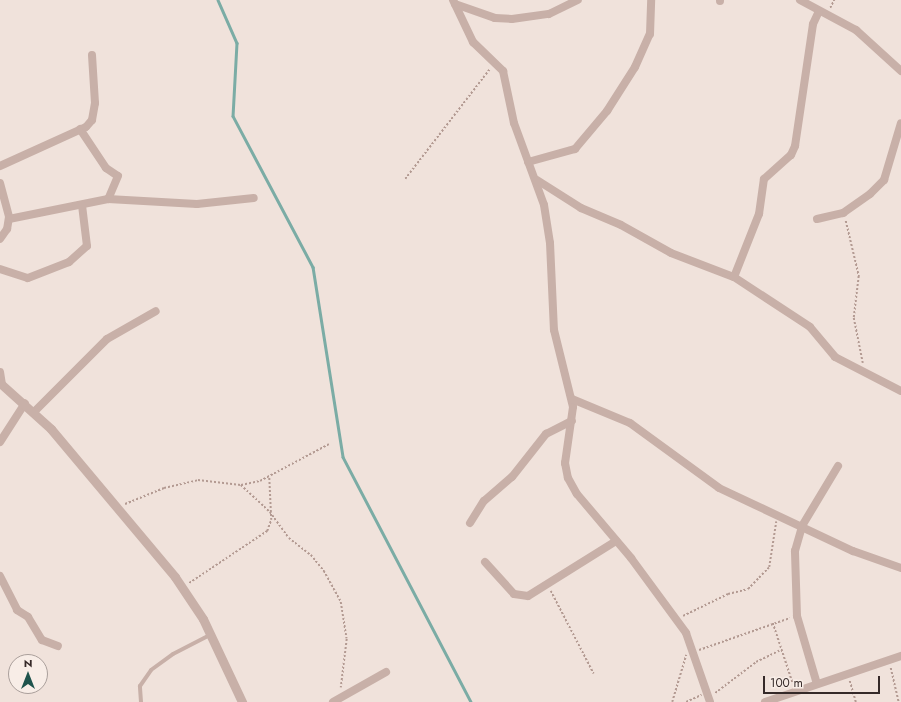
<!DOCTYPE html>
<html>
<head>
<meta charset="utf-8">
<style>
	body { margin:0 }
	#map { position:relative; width:901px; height:702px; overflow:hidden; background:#f0e2db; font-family:Jost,sans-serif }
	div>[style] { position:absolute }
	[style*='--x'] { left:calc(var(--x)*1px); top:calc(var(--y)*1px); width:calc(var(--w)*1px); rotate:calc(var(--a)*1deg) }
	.stream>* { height:2.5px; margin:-1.25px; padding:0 1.25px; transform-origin:1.25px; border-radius:1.25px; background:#7baca5 }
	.path>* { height:1.5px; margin-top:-0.75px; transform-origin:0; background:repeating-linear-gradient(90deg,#b39a92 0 2px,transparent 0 4px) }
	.service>* { height:4px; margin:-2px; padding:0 2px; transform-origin:2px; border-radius:2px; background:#c8b0a8 }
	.minor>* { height:8px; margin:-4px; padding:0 4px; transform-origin:4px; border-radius:4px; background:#c8b0a8 }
	.tertiary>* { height:9px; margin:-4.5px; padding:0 4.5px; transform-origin:4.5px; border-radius:4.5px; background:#c8b0a8 }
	span { translate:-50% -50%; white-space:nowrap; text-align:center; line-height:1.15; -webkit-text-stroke:4px #f8ede7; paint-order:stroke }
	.north { position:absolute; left:8px; top:654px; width:40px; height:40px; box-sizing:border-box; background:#f8ede7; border:1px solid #aa9f9b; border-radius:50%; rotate:0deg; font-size:11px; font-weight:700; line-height:16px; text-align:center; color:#352928 }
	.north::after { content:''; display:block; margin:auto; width:14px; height:18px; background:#1f544d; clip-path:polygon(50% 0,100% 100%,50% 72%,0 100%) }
	.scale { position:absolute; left:763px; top:676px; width:117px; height:18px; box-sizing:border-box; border:2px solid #352928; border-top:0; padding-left:5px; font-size:12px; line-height:14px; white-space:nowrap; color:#352928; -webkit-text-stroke:3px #f8ede7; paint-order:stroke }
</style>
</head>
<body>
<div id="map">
	<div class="stream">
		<i style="--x:218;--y:0;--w:47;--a:66.2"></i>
		<i style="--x:237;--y:43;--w:73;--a:93.1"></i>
		<i style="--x:233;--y:116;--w:171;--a:62.1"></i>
		<i style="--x:313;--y:267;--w:192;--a:81"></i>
		<i style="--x:343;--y:457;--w:276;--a:62.4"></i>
	</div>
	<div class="path">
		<i style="--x:830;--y:8;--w:9;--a:-63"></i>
		<i style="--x:405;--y:179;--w:138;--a:-52.4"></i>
		<i style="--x:846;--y:221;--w:57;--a:76.7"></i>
		<i style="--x:859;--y:276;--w:42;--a:96.8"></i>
		<i style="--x:854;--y:318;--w:46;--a:78.7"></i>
		<i style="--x:241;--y:485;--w:19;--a:-12"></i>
		<i style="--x:260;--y:481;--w:78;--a:-28.2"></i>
		<i style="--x:125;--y:504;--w:42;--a:-22.3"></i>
		<i style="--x:164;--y:488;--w:35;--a:-13"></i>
		<i style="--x:198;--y:480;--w:43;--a:6.6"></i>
		<i style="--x:241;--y:485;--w:40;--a:43"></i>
		<i style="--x:270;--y:512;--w:32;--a:54"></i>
		<i style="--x:289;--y:538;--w:28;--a:38"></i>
		<i style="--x:311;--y:555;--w:21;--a:51"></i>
		<i style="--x:324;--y:571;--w:35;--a:61"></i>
		<i style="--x:341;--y:602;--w:37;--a:81"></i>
		<i style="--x:347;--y:639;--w:49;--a:97"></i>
		<i style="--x:189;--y:583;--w:94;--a:-33.7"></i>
		<i style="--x:267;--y:531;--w:12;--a:-70"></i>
		<i style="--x:271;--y:520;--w:43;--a:-92.7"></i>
		<i style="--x:551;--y:591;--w:93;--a:62.6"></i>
		<i style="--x:683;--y:616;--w:50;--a:-26.1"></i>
		<i style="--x:728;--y:594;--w:21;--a:-14"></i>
		<i style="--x:748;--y:589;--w:30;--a:-46"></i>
		<i style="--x:769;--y:567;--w:46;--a:-81.2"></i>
		<i style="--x:773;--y:623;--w:64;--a:71.8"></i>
		<i style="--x:699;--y:650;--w:96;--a:-19.4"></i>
		<i style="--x:891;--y:668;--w:35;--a:77"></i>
		<i style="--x:850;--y:681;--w:22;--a:74"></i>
		<i style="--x:715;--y:693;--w:51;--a:-37.1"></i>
		<i style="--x:756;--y:662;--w:28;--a:-26"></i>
		<i style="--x:672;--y:702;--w:49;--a:-73.4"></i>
		<i style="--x:686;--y:702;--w:17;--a:-25"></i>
	</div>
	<div class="service">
		<i style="--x:141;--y:702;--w:16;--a:-94"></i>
		<i style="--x:140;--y:686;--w:19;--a:-55"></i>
		<i style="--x:151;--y:670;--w:27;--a:-36"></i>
		<i style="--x:173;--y:654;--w:42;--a:-27.2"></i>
	</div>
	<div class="minor">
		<i style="--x:453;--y:0;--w:47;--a:64.5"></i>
		<i style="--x:473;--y:42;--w:42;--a:44"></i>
		<i style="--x:503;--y:71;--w:53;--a:78.1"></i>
		<i style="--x:514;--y:123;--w:87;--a:69.9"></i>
		<i style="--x:544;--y:205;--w:38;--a:81"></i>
		<i style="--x:550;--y:243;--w:87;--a:87.4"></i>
		<i style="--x:554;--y:330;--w:79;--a:76.1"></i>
		<i style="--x:573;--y:407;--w:57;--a:98.1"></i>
		<i style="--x:565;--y:463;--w:15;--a:79"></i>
		<i style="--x:568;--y:478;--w:18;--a:61"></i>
		<i style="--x:577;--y:494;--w:84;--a:49.8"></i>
		<i style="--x:631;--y:558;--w:93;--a:53.7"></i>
		<i style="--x:686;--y:633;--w:73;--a:70.8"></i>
		<i style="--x:720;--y:0;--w:1;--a:90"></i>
		<i style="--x:800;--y:0;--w:64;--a:28.2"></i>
		<i style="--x:856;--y:30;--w:61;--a:42.3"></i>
		<i style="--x:455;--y:4;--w:42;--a:19.3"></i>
		<i style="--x:495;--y:18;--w:17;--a:3"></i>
		<i style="--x:512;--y:19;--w:37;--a:-8"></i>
		<i style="--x:549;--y:14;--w:32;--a:-26"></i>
		<i style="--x:80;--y:129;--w:47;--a:56.3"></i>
		<i style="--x:106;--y:168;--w:14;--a:34"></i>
		<i style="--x:118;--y:176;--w:25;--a:113"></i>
		<i style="--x:528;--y:162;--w:49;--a:-15.5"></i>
		<i style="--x:575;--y:149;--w:50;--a:-49.9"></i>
		<i style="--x:607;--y:111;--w:52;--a:-57.5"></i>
		<i style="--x:635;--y:67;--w:36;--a:-66"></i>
		<i style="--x:650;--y:34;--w:34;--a:-88"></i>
		<i style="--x:0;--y:166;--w:94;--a:-24.4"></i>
		<i style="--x:86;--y:127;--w:9;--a:-49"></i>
		<i style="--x:92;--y:120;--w:17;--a:-80"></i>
		<i style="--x:95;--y:103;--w:48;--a:-93.6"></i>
		<i style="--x:537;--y:180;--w:52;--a:32.5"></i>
		<i style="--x:581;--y:208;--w:43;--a:23"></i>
		<i style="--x:621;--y:225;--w:57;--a:29.2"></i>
		<i style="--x:671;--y:253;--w:67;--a:20.9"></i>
		<i style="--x:734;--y:277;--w:91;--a:33.3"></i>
		<i style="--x:810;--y:327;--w:39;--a:50"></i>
		<i style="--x:835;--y:357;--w:74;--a:27.3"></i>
		<i style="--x:0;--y:183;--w:35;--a:75"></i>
		<i style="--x:9;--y:217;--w:12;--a:99"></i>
		<i style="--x:7;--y:229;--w:12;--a:125"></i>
		<i style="--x:9;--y:219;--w:101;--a:-11.4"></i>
		<i style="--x:108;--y:199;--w:89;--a:3.2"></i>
		<i style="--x:197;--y:204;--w:57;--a:-6"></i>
		<i style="--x:817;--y:219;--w:27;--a:-13"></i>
		<i style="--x:843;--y:213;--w:33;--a:-35"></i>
		<i style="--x:870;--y:194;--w:20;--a:-45"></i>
		<i style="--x:884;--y:180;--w:59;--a:-73.4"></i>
		<i style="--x:0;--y:269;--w:29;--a:18"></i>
		<i style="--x:28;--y:278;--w:44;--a:-21.3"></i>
		<i style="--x:69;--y:262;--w:24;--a:-42"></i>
		<i style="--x:87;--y:246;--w:41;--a:-97"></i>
		<i style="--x:734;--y:277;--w:68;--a:-68.4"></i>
		<i style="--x:759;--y:214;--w:35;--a:-82"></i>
		<i style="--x:764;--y:179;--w:36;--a:-42"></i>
		<i style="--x:791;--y:155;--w:10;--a:-66"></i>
		<i style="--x:795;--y:146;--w:123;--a:-81.6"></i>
		<i style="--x:813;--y:24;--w:14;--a:-65"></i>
		<i style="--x:0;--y:372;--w:13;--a:81"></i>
		<i style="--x:572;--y:399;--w:63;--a:22.5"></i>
		<i style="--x:630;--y:423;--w:110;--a:36.1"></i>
		<i style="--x:719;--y:488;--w:148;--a:25.2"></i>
		<i style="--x:853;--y:551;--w:51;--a:19.5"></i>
		<i style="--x:34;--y:412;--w:103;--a:-45"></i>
		<i style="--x:107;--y:339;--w:56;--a:-29.7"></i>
		<i style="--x:0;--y:442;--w:46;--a:-57.3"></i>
		<i style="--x:470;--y:523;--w:26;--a:-58"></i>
		<i style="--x:484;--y:501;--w:37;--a:-41"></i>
		<i style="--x:512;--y:477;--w:55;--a:-51.7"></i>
		<i style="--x:546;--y:434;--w:29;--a:-27"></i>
		<i style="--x:485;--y:562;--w:43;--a:47.8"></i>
		<i style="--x:514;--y:594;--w:14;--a:8"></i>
		<i style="--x:528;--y:596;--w:104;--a:-32"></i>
		<i style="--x:0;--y:576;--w:38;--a:63"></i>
		<i style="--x:17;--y:610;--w:13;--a:32"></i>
		<i style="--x:28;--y:617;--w:27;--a:59"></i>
		<i style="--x:42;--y:640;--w:17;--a:21"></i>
		<i style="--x:817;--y:684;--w:71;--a:-106.4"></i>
		<i style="--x:797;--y:616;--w:65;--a:-91.8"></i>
		<i style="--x:795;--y:551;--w:26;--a:-74"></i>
		<i style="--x:802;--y:526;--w:70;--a:-59"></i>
		<i style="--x:333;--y:702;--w:61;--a:-29.5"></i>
		<i style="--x:765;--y:702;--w:144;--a:-18.7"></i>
	</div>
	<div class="tertiary">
		<i style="--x:0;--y:383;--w:69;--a:42"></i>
		<i style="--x:51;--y:429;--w:193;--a:50"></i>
		<i style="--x:175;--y:577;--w:50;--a:56.3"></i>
		<i style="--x:203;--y:619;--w:92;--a:64.8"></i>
	</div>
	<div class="north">N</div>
	<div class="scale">100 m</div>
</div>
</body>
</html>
